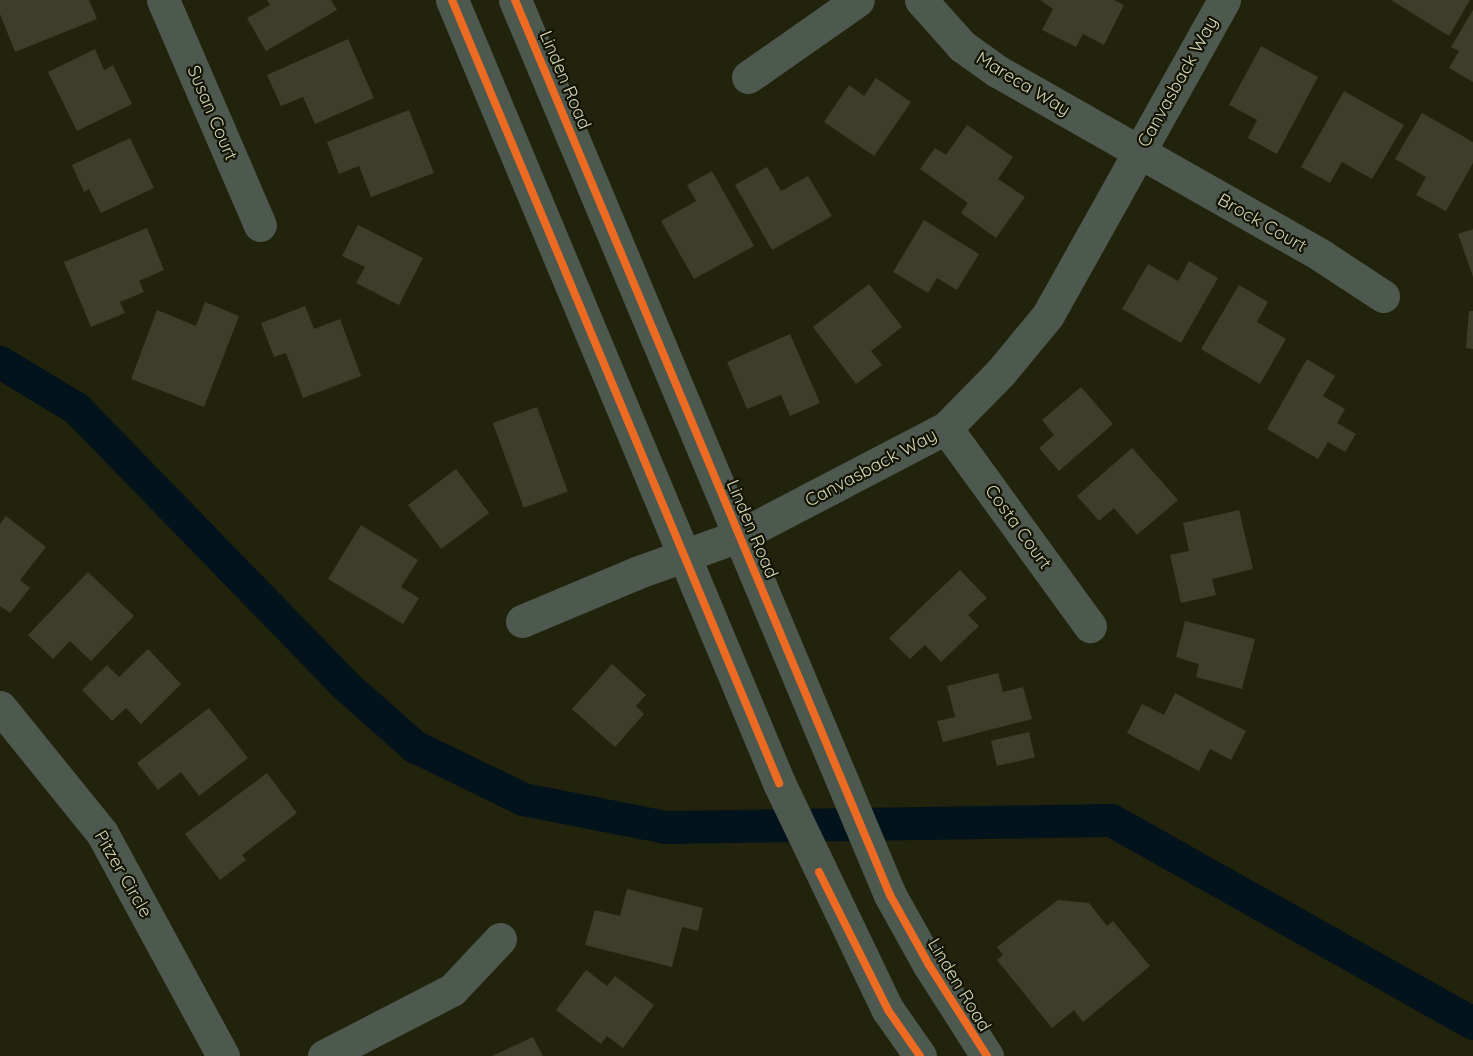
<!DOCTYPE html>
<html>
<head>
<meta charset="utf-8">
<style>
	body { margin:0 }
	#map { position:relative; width:1473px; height:1056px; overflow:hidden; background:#22230d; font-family:Quicksand,sans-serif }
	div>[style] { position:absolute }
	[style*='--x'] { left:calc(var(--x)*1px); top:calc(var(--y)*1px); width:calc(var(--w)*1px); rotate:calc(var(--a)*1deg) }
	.canal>* { height:33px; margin:-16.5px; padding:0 16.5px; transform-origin:16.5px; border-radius:16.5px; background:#03131b }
	.building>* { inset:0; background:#3d3e29; transform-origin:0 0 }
	.minor>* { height:33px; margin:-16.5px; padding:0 16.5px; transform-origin:16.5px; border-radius:16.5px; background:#4d584f }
	.cycleway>* { height:8px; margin:-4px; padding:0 4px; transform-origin:4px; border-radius:4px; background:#ed6a23 }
	span { translate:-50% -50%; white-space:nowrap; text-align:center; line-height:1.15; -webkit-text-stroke:4.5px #121300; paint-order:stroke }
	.street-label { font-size:18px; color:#d4d7b5 }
</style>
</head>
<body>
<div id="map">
	<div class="canal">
		<i style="--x:0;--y:362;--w:89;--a:31.2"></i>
		<i style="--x:76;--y:408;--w:385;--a:45.8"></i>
		<i style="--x:344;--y:684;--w:94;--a:41.5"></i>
		<i style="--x:414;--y:746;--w:121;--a:25.9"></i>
		<i style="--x:523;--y:799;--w:146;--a:11.1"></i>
		<i style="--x:666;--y:827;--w:445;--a:-0.9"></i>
		<i style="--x:1111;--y:820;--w:415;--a:29.3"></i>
	</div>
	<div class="building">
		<i style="clip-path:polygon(0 0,89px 0,97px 19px,15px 52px,0 14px)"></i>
		<i style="clip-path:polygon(267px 0,331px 0,337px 10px,266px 51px,247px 18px,270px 5px)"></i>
		<i style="clip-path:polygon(1040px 0,1114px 0,1124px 5px,1104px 45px,1083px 34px,1076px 47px,1042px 30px,1053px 9px)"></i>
		<i style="clip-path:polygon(1391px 0,1470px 0,1449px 36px)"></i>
		<i style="clip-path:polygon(1473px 10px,1473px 82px,1449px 68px,1459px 51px,1451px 47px)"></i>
		<i style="clip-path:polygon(348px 39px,374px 98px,315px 124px,303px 97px,281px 106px,267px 75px)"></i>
		<i style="clip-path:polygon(1261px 46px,1318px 77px,1277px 154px,1248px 138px,1257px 120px,1229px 105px)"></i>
		<i style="clip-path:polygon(95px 49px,104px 70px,113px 65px,132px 104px,77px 131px,48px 72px)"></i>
		<i style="clip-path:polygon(876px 78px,911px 102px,874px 156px,824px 122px,849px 85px,864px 96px)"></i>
		<i style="clip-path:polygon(1344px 91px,1404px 125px,1372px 179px,1342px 162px,1330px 183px,1301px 167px)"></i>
		<i style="clip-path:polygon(409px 110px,434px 173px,371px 197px,359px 166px,339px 174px,327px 142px)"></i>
		<i style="clip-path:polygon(1422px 113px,1473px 142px,1473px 163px,1446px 211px,1416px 195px,1426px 177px,1395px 159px)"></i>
		<i style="clip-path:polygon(967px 125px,1013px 157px,998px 179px,1025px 197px,996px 238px,961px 213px,968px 203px,920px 169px,935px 148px,946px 155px)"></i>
		<i style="clip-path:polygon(130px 138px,154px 188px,101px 213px,89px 189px,84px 192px,72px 165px)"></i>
		<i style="clip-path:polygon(767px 167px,781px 191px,808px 176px,832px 216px,772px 250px,735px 185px)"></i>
		<i style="clip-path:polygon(712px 171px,754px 246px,694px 279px,661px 221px,696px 201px,687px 185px)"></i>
		<i style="clip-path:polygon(924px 220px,979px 254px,957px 290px,937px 278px,928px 293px,893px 272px)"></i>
		<i style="clip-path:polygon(358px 225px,423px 258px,399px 305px,356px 283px,365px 267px,342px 256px)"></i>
		<i style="clip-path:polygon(147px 228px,164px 270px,139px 281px,144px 292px,120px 302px,125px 313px,91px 327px,64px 262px)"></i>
		<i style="clip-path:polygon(1473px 229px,1473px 277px,1458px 234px)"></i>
		<i style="clip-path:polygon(1189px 261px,1218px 278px,1181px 343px,1122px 309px,1148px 264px,1178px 281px)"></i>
		<i style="clip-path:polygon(869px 284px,902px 327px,871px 351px,882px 365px,856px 384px,813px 327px)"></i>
		<i style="clip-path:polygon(1239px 285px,1268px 302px,1257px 322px,1286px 339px,1260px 384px,1201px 349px)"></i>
		<i style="clip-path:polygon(205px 302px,239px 316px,204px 407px,131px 379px,157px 310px,196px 326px)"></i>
		<i style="clip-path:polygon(305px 306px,314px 329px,340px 319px,361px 376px,303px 398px,286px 353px,274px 357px,261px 323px)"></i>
		<i style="clip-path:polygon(1469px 311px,1473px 311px,1473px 349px,1466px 348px)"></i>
		<i style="clip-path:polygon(790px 334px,820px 403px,790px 416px,781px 395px,747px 409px,727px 362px)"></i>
		<i style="clip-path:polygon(1307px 359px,1335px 376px,1323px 396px,1345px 409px,1337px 423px,1356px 434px,1345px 452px,1328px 442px,1318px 459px,1267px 429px)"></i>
		<i style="clip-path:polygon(1081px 387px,1113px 424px,1059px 471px,1039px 448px,1054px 435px,1042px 420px)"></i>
		<i style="left:537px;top:407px;width:90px;height:47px;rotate:70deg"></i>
		<i style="clip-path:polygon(1132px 448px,1178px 500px,1137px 535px,1114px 508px,1099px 521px,1077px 496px)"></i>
		<i style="left:456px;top:469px;width:55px;height:60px;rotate:53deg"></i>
		<i style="clip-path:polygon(1239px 510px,1253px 569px,1212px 579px,1216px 595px,1181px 603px,1170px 555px,1189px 551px,1183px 523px)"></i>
		<i style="clip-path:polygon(6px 516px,46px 547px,20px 580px,30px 588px,10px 613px,0 606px,0 524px)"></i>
		<i style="clip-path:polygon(361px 525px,418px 560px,401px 587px,419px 598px,403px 624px,328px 579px)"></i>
		<i style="clip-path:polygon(960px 570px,987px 598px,968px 615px,979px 626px,941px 662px,925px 645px,910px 659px,889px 638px)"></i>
		<i style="clip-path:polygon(88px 572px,134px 616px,91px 661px,70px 641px,53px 659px,28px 635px)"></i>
		<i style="clip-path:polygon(1185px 621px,1255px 639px,1242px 689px,1196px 677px,1199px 664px,1176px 657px)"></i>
		<i style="clip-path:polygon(148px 649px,181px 684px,141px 724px,126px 708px,112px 721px,82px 690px,107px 665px,119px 677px)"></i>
		<i style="clip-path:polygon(612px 664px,646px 695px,636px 706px,644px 714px,615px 747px,572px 709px)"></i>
		<i style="clip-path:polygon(998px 673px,1003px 692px,1023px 687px,1032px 719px,943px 742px,937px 721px,955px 717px,947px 686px)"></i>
		<i style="clip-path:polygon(1175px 693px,1246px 731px,1231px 760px,1210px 749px,1199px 771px,1127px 733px,1142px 704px,1164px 715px)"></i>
		<i style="clip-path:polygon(209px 708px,248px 758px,199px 796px,181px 772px,158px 790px,137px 763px)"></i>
		<i style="left:1029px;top:732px;width:26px;height:39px;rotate:77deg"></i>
		<i style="clip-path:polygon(267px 773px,297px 813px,242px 855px,246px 860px,220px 880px,185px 834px)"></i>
		<i style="clip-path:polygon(627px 889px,703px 908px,698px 931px,682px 927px,672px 967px,585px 945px,595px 910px,620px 916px)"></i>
		<i style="clip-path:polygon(1058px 900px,1089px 903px,1107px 926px,1113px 921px,1150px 966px,1083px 1022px,1074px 1010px,1052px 1028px,997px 960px,1003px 955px,997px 947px)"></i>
		<i style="clip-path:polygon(586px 970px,607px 986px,615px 976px,654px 1005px,623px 1048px,607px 1036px,601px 1044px,556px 1010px)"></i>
		<i style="clip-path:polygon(533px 1037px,543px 1056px,492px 1056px)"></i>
	</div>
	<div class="minor">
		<i style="--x:163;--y:0;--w:245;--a:66.7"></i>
		<i style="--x:452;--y:0;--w:849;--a:67.33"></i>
		<i style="--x:779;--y:783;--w:252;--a:64.4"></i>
		<i style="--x:888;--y:1010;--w:56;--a:55.2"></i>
		<i style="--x:515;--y:0;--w:970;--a:67.27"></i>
		<i style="--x:890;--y:895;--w:80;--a:60.9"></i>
		<i style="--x:929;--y:965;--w:108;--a:57.5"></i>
		<i style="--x:921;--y:0;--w:62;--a:48.3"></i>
		<i style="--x:962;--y:46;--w:43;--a:35.5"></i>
		<i style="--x:997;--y:71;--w:374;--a:29.6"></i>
		<i style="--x:1322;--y:256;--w:73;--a:33.3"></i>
		<i style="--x:748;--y:77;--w:134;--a:-35"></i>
		<i style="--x:946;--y:428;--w:245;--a:54"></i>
		<i style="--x:522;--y:621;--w:124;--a:-22.8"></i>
		<i style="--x:636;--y:573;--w:109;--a:-19.8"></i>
		<i style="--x:739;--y:536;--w:233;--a:-27.6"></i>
		<i style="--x:946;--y:428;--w:78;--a:-45.5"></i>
		<i style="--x:1001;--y:372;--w:74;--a:-50.5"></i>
		<i style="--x:1048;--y:315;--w:361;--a:-60.8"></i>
		<i style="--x:0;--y:707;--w:162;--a:51"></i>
		<i style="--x:102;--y:833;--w:254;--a:61.5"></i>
		<i style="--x:324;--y:1056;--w:144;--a:-27.3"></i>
		<i style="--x:452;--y:990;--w:70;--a:-46.7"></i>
	</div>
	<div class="cycleway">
		<i style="--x:452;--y:0;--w:849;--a:67.33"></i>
		<i style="--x:515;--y:0;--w:970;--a:67.27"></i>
		<i style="--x:890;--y:895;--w:80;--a:60.9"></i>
		<i style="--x:929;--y:965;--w:108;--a:57.5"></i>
		<i style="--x:819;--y:872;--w:154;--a:63.4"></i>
		<i style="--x:888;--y:1010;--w:56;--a:55.2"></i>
	</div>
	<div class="street-label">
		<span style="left:565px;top:80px;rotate:67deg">Linden Road</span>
		<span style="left:1178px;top:82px;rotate:-61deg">Canvasback Way</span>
		<span style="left:1023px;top:84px;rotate:31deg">Mareca Way</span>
		<span style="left:212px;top:113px;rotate:67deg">Susan Court</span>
		<span style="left:1262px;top:223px;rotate:30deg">Brock Court</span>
		<span style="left:871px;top:468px;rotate:-28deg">Canvasback Way</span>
		<span style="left:1018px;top:527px;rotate:54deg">Costa Court</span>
		<span style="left:752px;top:529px;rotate:67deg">Linden Road</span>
		<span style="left:123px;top:874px;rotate:60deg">Pitzer Circle</span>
		<span style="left:959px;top:985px;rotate:59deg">Linden Road</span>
	</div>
</div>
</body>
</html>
